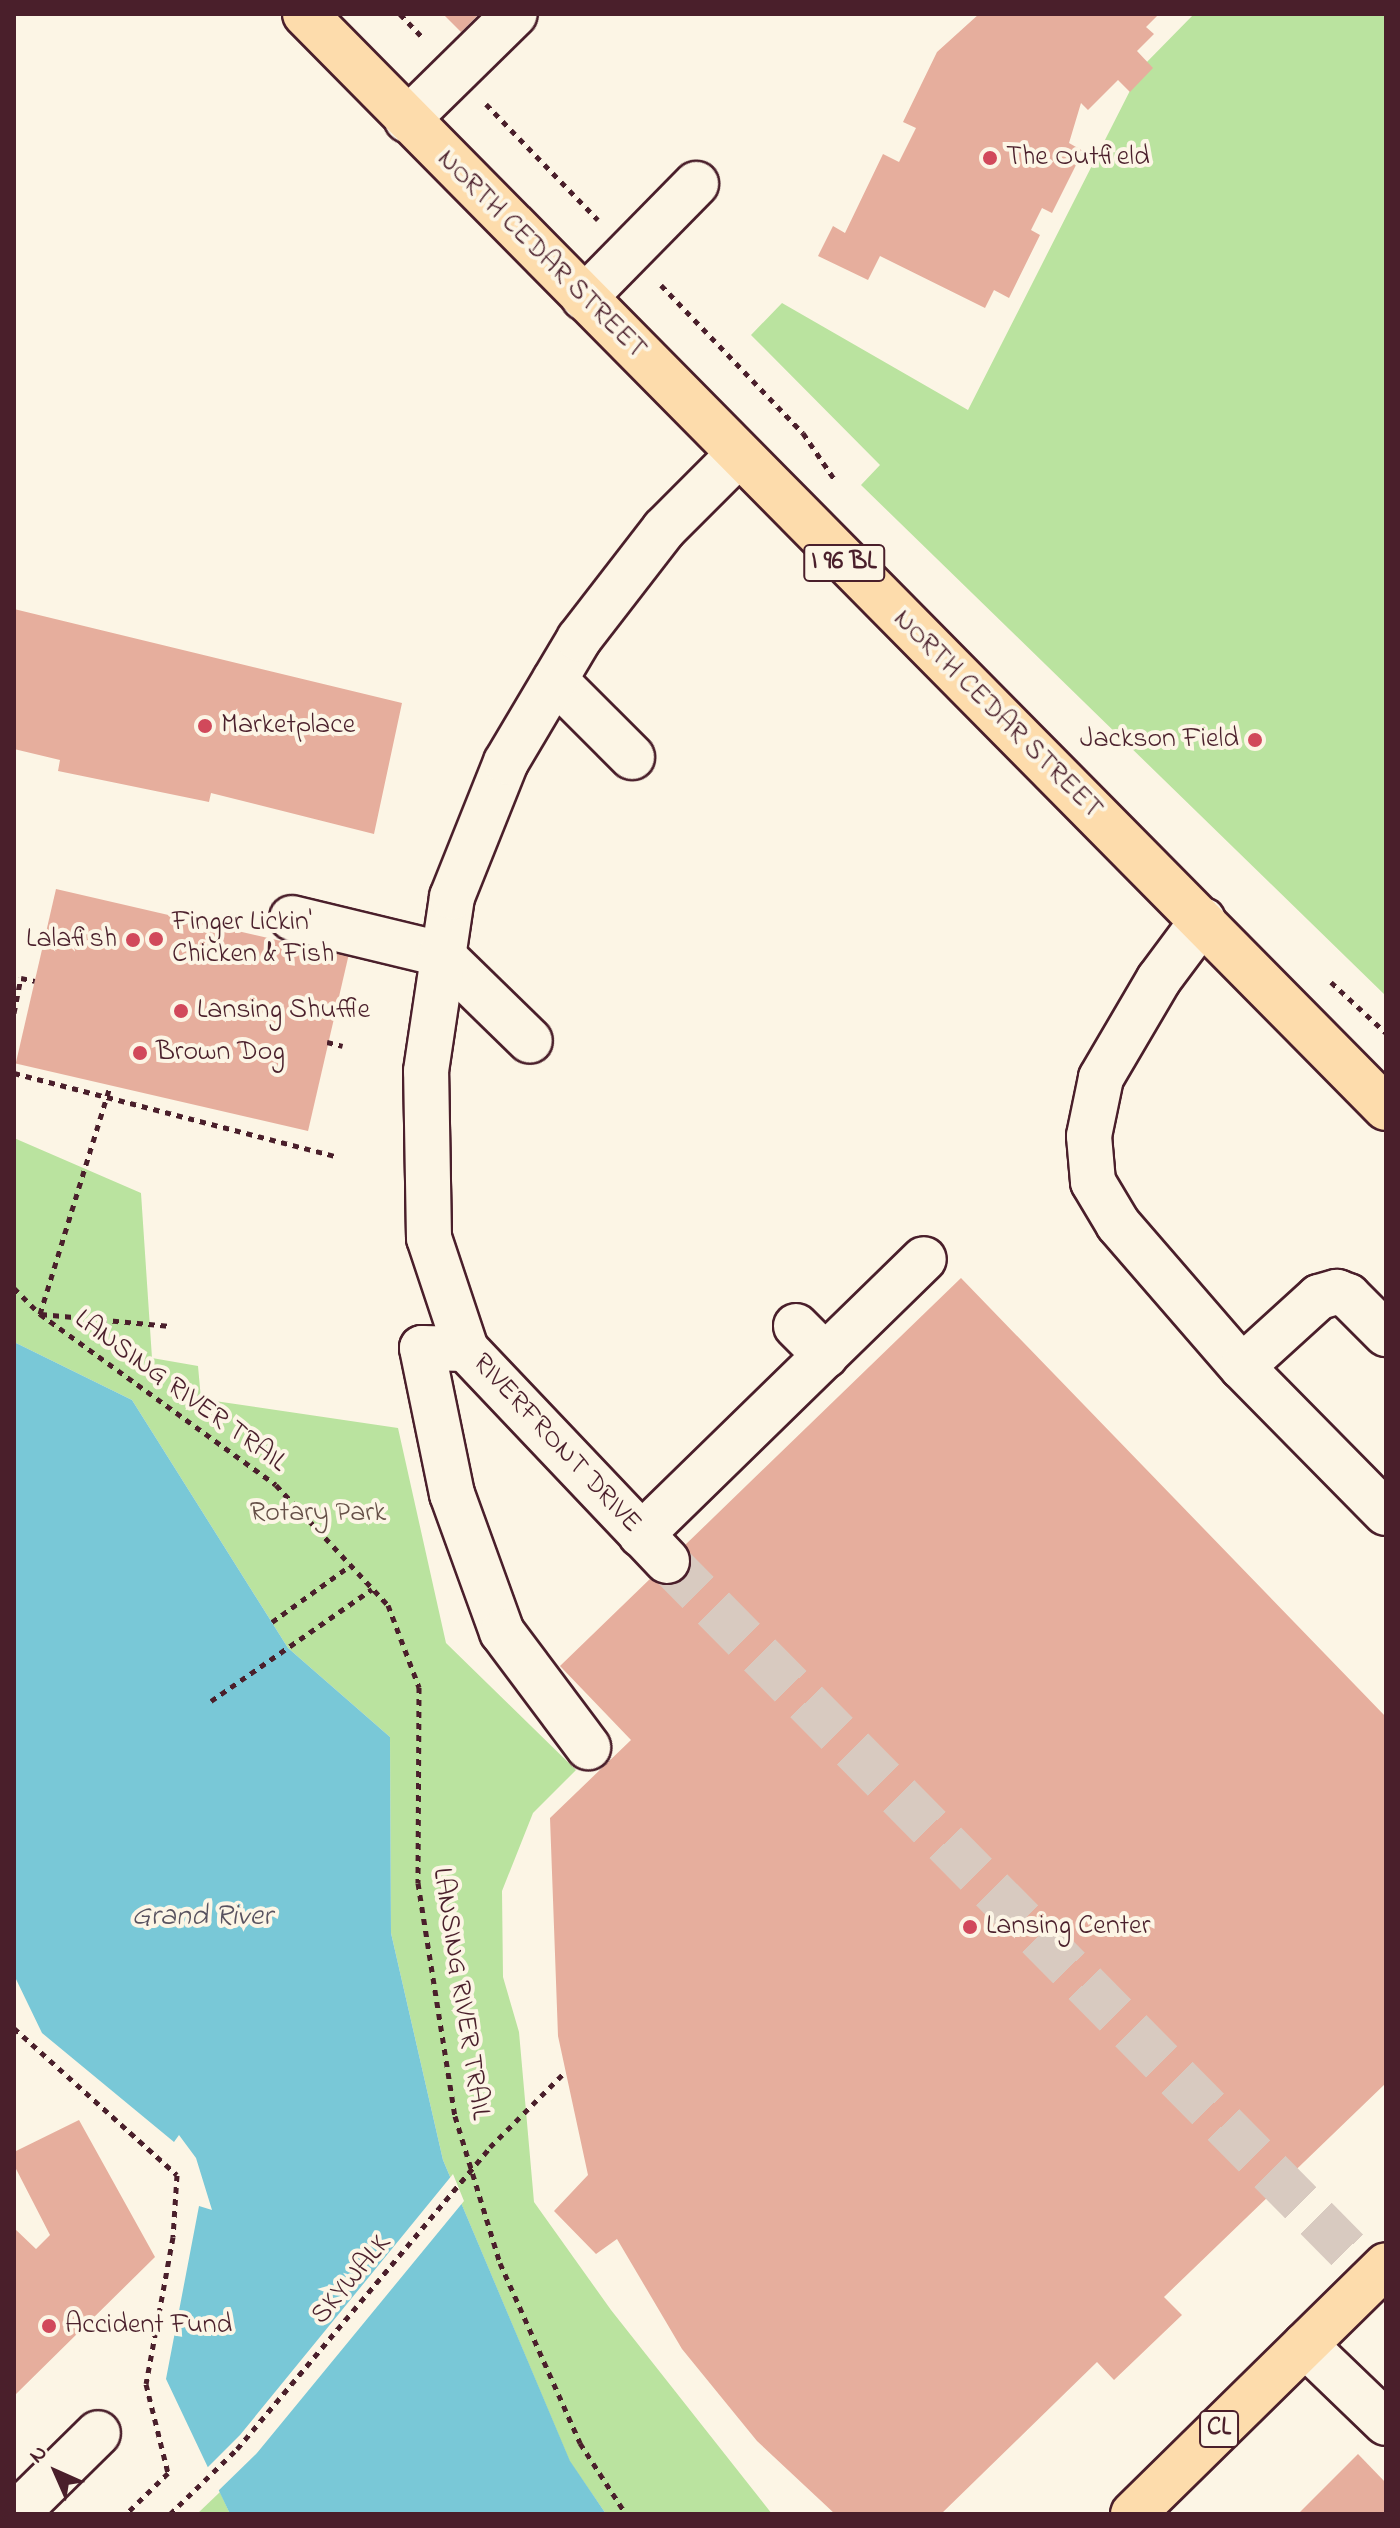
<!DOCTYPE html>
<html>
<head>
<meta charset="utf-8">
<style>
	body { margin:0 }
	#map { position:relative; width:1400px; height:2528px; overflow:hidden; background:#fcf5e5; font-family:"Indie Flower",sans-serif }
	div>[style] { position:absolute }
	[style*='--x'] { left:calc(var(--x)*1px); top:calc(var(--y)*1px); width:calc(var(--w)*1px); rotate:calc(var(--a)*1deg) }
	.green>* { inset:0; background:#bae39f }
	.water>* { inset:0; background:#79c8d7 }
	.pier>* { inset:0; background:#fcf5e5 }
	.building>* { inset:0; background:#e6ae9d; transform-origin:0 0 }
	.minor-tunnel>* { height:44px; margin-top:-22px; transform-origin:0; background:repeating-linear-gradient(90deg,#d8cac0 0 44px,transparent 0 66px) }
	.path>* { height:5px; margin-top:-2.5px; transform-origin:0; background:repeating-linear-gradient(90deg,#4a1f2b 0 6px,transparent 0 12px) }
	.roads { filter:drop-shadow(2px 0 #4a1f2b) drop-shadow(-2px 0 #4a1f2b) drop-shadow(0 2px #4a1f2b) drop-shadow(0 -2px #4a1f2b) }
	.minor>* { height:44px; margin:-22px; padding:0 22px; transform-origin:22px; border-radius:22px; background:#fcf5e5 }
	.major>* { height:44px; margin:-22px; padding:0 22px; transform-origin:22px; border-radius:22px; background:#fddcac }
	.dots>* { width:22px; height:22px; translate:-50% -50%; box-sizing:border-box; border:4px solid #fcf5e5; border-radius:50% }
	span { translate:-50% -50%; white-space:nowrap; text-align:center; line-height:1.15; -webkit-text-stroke:8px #fcf5e5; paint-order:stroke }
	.shield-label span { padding:2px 6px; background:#fcf5e5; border:2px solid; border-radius:6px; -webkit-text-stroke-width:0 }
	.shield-label { font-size:26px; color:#4a1f2b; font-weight:700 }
	.poi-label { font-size:28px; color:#4a1f2b }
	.left { translate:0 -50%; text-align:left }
	.right { translate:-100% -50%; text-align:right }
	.street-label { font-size:28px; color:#4a1f2b }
	.park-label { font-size:28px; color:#665048 }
	.water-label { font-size:30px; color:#58525f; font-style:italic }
	.frame { position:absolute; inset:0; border:16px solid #4a1f2b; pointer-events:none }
	.north { position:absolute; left:16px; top:2432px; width:80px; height:80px; -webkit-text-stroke:6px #fcf5e5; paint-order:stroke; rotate:315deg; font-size:22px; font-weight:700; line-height:32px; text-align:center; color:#4a1f2b }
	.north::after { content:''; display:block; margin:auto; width:28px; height:36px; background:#4a1f2b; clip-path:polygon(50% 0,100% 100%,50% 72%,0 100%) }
</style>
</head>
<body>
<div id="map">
	<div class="green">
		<i style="clip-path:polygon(1194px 14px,1386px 14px,1386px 996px,861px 485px,880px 465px,751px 335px,782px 303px,968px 410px,1142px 67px)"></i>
		<i style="clip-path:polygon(14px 1138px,141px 1193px,152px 1358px,198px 1366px,201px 1399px,398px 1428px,446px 1643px,576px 1770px,533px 1813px,502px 1891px,503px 1977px,519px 2032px,534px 2202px,611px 2310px,772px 2514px,606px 2514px,570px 2462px,443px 2160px,391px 1933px,390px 1737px,288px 1648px,132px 1400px,14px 1342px)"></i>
		<i style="clip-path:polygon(220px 2492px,230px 2514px,197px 2514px)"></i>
	</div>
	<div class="water">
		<i style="clip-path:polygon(14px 1342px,132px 1400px,288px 1648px,390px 1737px,391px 1933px,443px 2160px,570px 2461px,606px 2514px,230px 2514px,166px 2379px,199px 2206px,212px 2210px,196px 2158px,179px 2135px,174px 2142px,42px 2033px,14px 1975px)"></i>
	</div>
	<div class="pier">
		<i style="clip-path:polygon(453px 2174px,464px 2201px,257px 2453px,216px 2493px,205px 2470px,240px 2435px)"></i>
	</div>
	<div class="building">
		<i style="clip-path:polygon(443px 14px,479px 14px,461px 32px)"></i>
		<i style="clip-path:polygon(979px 14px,1159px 14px,1146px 27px,1154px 34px,1137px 51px,1153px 68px,1130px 92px,1118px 80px,1088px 110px,1081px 103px,1069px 143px,1083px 151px,1052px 213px,1042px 208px,1031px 230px,1040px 235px,1009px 298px,994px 290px,985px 308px,880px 256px,868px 280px,818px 256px,833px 226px,845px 233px,883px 154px,899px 162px,916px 128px,903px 122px,937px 52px)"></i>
		<i style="clip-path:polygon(14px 609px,402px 703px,374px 834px,211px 793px,209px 802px,58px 771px,60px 760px,14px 749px)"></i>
		<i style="left:56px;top:889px;width:300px;height:179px;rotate:13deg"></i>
		<i style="clip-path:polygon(961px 1278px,1386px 1717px,1386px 2083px,1164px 2297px,1182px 2315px,1114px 2380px,1097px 2362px,941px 2514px,835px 2514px,757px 2441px,682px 2349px,617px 2239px,596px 2254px,554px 2211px,588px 2175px,558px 2036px,550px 1818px,631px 1740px,560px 1666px)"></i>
		<i style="clip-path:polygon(79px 2120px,155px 2257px,14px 2396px,14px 2228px,36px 2249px,50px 2235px,14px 2165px,14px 2152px)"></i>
		<i style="clip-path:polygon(1358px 2454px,1386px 2483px,1386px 2514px,1298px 2514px)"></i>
	</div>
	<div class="minor-tunnel">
		<i style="--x:667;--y:1561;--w:1023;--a:45.36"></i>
	</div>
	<div class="path">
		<i style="--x:400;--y:14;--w:35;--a:46"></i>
		<i style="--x:486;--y:104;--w:161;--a:46"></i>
		<i style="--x:661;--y:285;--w:205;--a:46.2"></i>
		<i style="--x:803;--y:433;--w:57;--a:55.8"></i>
		<i style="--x:1331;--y:982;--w:75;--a:42.8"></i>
		<i style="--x:14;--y:1013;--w:36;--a:-79"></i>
		<i style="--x:21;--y:978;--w:14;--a:12"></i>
		<i style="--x:327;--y:1042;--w:16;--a:14"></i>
		<i style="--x:14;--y:1073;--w:331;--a:14.5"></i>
		<i style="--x:14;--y:1288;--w:37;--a:45"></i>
		<i style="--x:40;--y:1314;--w:291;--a:35.9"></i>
		<i style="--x:276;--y:1485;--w:164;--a:47"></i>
		<i style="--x:388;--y:1605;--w:88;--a:69.3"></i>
		<i style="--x:419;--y:1687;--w:196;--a:90.3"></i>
		<i style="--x:418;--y:1883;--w:236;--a:81"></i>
		<i style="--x:455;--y:2116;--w:154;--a:73"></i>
		<i style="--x:500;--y:2263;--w:197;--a:66"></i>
		<i style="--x:580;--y:2443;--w:85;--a:57.1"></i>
		<i style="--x:40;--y:1314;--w:239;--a:-72.9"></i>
		<i style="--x:41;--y:1314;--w:130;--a:5.3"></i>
		<i style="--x:272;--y:1622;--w:97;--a:-35.8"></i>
		<i style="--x:211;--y:1701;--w:196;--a:-34.8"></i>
		<i style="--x:14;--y:2028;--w:219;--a:42"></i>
		<i style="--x:177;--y:2175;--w:62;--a:93.7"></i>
		<i style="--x:173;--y:2237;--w:149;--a:100.4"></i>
		<i style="--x:146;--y:2384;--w:92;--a:76.1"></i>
		<i style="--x:168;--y:2473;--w:59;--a:135.7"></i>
		<i style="--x:170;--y:2514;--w:93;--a:-44.1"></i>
		<i style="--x:237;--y:2449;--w:394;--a:-50"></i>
		<i style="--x:490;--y:2147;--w:106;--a:-45"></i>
	</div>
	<div class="roads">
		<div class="minor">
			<i style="--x:407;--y:120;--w:151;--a:-44.5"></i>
			<i style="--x:584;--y:298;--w:160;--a:-45.5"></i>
			<i style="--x:555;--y:680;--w:109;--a:45"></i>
			<i style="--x:292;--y:918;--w:153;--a:13.6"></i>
			<i style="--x:441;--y:954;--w:124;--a:44.3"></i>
			<i style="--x:1203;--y:920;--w:74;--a:126.7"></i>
			<i style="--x:1159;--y:979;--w:115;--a:120.4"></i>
			<i style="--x:1101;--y:1078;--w:59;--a:101.7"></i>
			<i style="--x:1089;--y:1136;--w:46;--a:85"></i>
			<i style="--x:1093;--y:1182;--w:49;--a:59.2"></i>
			<i style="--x:1118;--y:1224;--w:189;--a:49.1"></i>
			<i style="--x:1242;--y:1367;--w:205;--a:45.4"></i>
			<i style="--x:796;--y:1326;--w:42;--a:45"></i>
			<i style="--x:466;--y:1349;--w:44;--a:-178.7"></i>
			<i style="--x:422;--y:1348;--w:149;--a:78.4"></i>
			<i style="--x:452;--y:1494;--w:147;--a:70.1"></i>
			<i style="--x:502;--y:1632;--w:144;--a:53.2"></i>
			<i style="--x:1242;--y:1367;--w:104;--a:-42.3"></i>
			<i style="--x:1319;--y:1297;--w:19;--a:-16"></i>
			<i style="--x:1337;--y:1292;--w:12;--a:20"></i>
			<i style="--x:1348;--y:1296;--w:54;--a:45"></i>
			<i style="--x:641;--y:1535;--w:395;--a:-44.3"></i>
			<i style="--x:667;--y:1561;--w:292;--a:-133.5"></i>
			<i style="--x:466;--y:1349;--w:117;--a:-108.4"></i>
			<i style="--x:429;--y:1238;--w:167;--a:-91"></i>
			<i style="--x:426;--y:1071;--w:176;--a:-81.5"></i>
			<i style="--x:452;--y:897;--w:145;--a:-68.2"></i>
			<i style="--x:506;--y:762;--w:143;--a:-59.3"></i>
			<i style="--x:579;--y:639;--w:139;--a:-52.3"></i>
			<i style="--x:664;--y:529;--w:103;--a:-45"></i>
			<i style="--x:1305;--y:2345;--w:112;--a:43.9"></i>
			<i style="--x:16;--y:2514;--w:115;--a:-44.6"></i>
		</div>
		<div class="major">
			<i style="--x:305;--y:14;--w:1538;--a:45.34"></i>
			<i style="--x:1133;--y:2514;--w:355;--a:-44.5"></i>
		</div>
	</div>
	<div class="dots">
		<i style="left:990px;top:158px;background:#d1495b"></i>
		<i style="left:205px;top:726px;background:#d1495b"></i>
		<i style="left:1255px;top:740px;background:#d1495b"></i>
		<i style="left:156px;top:939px;background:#d1495b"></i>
		<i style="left:133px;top:940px;background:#d1495b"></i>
		<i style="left:181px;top:1011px;background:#d1495b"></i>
		<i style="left:140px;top:1053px;background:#d1495b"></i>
		<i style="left:970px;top:1927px;background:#d1495b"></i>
		<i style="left:49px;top:2326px;background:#d1495b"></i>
	</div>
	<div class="shield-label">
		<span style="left:844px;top:563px">I 96 BL</span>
		<span style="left:1219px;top:2429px">CL</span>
	</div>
	<div class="poi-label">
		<span class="left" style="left:1006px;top:158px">The Outfield</span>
		<span class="left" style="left:221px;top:726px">Marketplace</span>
		<span class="right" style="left:1239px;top:740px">Jackson Field</span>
		<span class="left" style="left:172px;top:939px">Finger Lickin'<br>Chicken &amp; Fish</span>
		<span class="right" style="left:117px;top:940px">Lalafish</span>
		<span class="left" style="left:197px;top:1011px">Lansing Shuffle</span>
		<span class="left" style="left:156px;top:1053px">Brown Dog</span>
		<span class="left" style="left:986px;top:1927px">Lansing Center</span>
		<span class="left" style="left:65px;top:2326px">Accident Fund</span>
	</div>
	<div class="street-label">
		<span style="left:541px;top:255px;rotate:45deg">NORTH CEDAR STREET</span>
		<span style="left:997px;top:715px;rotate:45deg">NORTH CEDAR STREET</span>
		<span style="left:180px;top:1392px;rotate:36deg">LANSING RIVER TRAIL</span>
		<span style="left:556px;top:1444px;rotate:47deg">RIVERFRONT DRIVE</span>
		<span style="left:460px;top:1994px;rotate:81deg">LANSING RIVER TRAIL</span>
		<span style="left:352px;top:2280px;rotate:-50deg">SKYWALK</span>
	</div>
	<div class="park-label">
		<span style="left:318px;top:1514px">Rotary Park</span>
	</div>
	<div class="water-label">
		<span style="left:202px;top:1917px">Grand River</span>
	</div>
	<div class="frame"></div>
	<div class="north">N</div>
</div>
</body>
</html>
